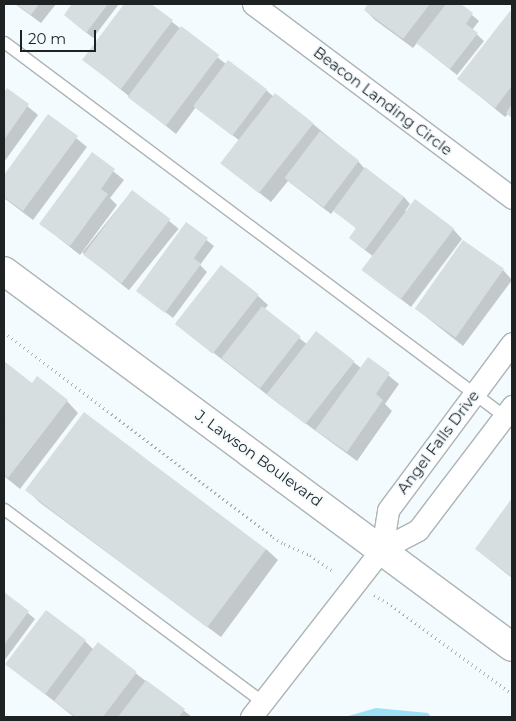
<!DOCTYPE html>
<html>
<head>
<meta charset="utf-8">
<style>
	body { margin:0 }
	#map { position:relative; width:516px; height:721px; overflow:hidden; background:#f4fbfe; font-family:Montserrat,sans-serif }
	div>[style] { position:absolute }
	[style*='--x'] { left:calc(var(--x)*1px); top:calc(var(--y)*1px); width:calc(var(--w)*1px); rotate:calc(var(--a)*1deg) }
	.water>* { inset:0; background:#9de1f8 }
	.shadow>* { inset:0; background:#0003; transform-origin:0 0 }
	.building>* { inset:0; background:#d6dee0; transform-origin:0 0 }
	.path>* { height:3px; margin-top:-1.5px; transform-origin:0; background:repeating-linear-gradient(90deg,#a9afb1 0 1px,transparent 0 5px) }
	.roads { filter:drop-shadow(1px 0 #acb4b6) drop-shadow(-1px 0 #acb4b6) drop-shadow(0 1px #acb4b6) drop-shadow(0 -1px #acb4b6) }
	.service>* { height:11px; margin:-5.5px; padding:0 5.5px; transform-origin:5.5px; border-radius:5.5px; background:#fff }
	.minor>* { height:21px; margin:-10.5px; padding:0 10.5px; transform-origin:10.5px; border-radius:10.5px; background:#fff }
	.tertiary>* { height:28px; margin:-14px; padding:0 14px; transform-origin:14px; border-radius:14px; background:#fff }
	span { translate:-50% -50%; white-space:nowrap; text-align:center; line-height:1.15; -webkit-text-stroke:4px #f4fbfe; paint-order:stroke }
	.street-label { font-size:15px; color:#1f2223 }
	.frame { position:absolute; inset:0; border:5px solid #1f2223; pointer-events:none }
	.scale { position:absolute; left:20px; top:30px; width:76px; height:22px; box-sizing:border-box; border:2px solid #1f2223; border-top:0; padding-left:6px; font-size:15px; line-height:18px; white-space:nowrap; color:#1f2223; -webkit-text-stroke:4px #f4fbfe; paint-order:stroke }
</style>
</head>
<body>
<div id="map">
	<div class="water">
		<i style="clip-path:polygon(376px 708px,428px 713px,431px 717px,345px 717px)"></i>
	</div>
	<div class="shadow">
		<i style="clip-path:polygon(15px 4px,56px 4px,41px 23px)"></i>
		<i style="clip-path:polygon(69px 4px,119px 4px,93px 38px,65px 15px,72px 6px)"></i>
		<i style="clip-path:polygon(126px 4px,149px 4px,226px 64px,266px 90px,274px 97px,275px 95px,313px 124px,358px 161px,364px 168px,404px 197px,410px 204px,405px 211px,453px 229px,462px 239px,411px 307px,364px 270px,374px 257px,357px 244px,357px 229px,334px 210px,331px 214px,288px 181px,271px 202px,223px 164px,240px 141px,196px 107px,176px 134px,84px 60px)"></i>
		<i style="clip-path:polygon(370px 4px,459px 4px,479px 21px,472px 30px,484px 41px,457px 75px,417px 43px,413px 48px,375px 20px,365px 10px)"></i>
		<i style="clip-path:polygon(510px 13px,512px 15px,512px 118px,508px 114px,505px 117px,459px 79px)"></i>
		<i style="clip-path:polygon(8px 90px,38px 115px,4px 162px,4px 95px)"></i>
		<i style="clip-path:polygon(49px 116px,87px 147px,33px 220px,4px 198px,4px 177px)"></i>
		<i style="clip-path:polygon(92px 154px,124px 180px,110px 198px,117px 205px,80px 255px,41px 224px)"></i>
		<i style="left:132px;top:191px;width:60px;height:79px;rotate:39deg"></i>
		<i style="clip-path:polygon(186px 224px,214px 246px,200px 265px,207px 272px,173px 318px,137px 290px)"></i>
		<i style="clip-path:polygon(503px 270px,512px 280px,463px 346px,415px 308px)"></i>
		<i style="clip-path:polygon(258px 296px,268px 305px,264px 310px,308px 345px,316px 333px,361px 368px,368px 359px,399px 384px,385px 404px,392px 411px,357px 461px,279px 404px,178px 325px)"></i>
		<i style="clip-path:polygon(4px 363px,32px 384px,67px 401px,78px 413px,20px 489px,4px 476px,4px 423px,6px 419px,4px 418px)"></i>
		<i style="clip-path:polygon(27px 490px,266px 549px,278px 560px,221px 637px,39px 502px)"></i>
		<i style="clip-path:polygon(512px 500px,512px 578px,476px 549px)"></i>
		<i style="clip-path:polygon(4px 593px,35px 619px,4px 661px)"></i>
		<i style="clip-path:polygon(85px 641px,94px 650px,98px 644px,192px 717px,74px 717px,7px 664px)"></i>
	</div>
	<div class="building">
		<i style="clip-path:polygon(16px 4px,39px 4px,31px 15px)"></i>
		<i style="clip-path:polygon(69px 4px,108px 4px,86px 33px,64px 15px,71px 5px)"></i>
		<i style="clip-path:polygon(124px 4px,151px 4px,173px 20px,121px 89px,82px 60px)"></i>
		<i style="clip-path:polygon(368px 4px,430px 4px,403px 39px,364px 10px)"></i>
		<i style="clip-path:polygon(446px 4px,461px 4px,473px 13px,466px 24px,478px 33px,450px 69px,416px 43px)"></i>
		<i style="clip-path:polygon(510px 11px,512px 13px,512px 86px,495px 108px,457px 79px)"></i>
		<i style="left:181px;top:26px;width:48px;height:89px;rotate:37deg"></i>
		<i style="left:228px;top:60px;width:49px;height:58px;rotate:37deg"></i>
		<i style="clip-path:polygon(7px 88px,29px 104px,4px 140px,4px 93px)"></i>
		<i style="left:275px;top:93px;width:49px;height:89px;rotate:38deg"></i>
		<i style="clip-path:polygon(512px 104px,512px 118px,506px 113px)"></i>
		<i style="clip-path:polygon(48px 114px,78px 136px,23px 211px,4px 197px,4px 175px)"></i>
		<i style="left:320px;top:131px;width:49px;height:59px;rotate:37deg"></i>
		<i style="clip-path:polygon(92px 152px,115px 169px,101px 189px,108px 194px,70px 246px,39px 224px)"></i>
		<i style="clip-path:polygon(365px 167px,404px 197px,365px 250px,349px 238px,356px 228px,333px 211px)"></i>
		<i style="left:132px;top:190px;width:48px;height:81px;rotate:37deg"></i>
		<i style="left:415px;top:199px;width:49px;height:89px;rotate:37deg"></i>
		<i style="clip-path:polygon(186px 222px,208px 238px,194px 258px,201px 264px,165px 313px,136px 291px)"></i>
		<i style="left:463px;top:240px;width:50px;height:84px;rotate:35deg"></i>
		<i style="left:221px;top:265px;width:48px;height:75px;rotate:38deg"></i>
		<i style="left:262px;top:306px;width:49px;height:66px;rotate:38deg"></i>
		<i style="left:316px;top:331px;width:49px;height:80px;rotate:38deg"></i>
		<i style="clip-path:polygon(368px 357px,390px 373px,376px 394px,383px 400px,347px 452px,315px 430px)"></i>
		<i style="clip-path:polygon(4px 361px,32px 383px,37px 376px,68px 400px,8px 478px,4px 475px,4px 421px,6px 418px,4px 416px)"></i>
		<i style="left:84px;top:412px;width:228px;height:98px;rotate:37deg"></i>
		<i style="clip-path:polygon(512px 498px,512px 577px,475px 549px)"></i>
		<i style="clip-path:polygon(4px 592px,29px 611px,4px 645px)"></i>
		<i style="left:46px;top:610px;width:50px;height:68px;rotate:37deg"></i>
		<i style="clip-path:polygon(98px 642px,137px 672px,103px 717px,76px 717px,54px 701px)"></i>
		<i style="clip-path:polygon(146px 680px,185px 709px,179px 717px,118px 717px)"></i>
	</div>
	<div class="path">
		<i style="--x:4;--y:332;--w:338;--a:37.3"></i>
		<i style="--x:273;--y:537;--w:13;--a:32"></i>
		<i style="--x:284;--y:544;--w:28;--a:23"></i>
		<i style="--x:310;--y:555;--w:29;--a:35"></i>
		<i style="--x:374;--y:595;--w:20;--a:30"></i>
		<i style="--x:391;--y:605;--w:150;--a:36.3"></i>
	</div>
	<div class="roads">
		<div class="service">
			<i style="--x:4;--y:42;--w:628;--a:36.78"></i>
			<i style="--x:4;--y:509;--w:323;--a:36.7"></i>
		</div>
		<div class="minor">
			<i style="--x:253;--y:4;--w:324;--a:36.8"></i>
			<i style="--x:382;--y:549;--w:39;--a:-81"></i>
			<i style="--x:388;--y:510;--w:208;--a:-53.4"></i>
			<i style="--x:251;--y:717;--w:213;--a:-52.1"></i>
			<i style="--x:382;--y:549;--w:41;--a:-27.8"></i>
			<i style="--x:418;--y:530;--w:156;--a:-52.8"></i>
		</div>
		<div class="tertiary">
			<i style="--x:4;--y:271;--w:632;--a:36.51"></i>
		</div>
	</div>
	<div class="street-label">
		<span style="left:383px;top:101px;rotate:37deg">Beacon Landing Circle</span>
		<span style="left:438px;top:442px;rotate:-53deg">Angel Falls Drive</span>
		<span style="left:259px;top:458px;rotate:36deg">J. Lawson Boulevard</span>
	</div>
	<div class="frame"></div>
	<div class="scale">20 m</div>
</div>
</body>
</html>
